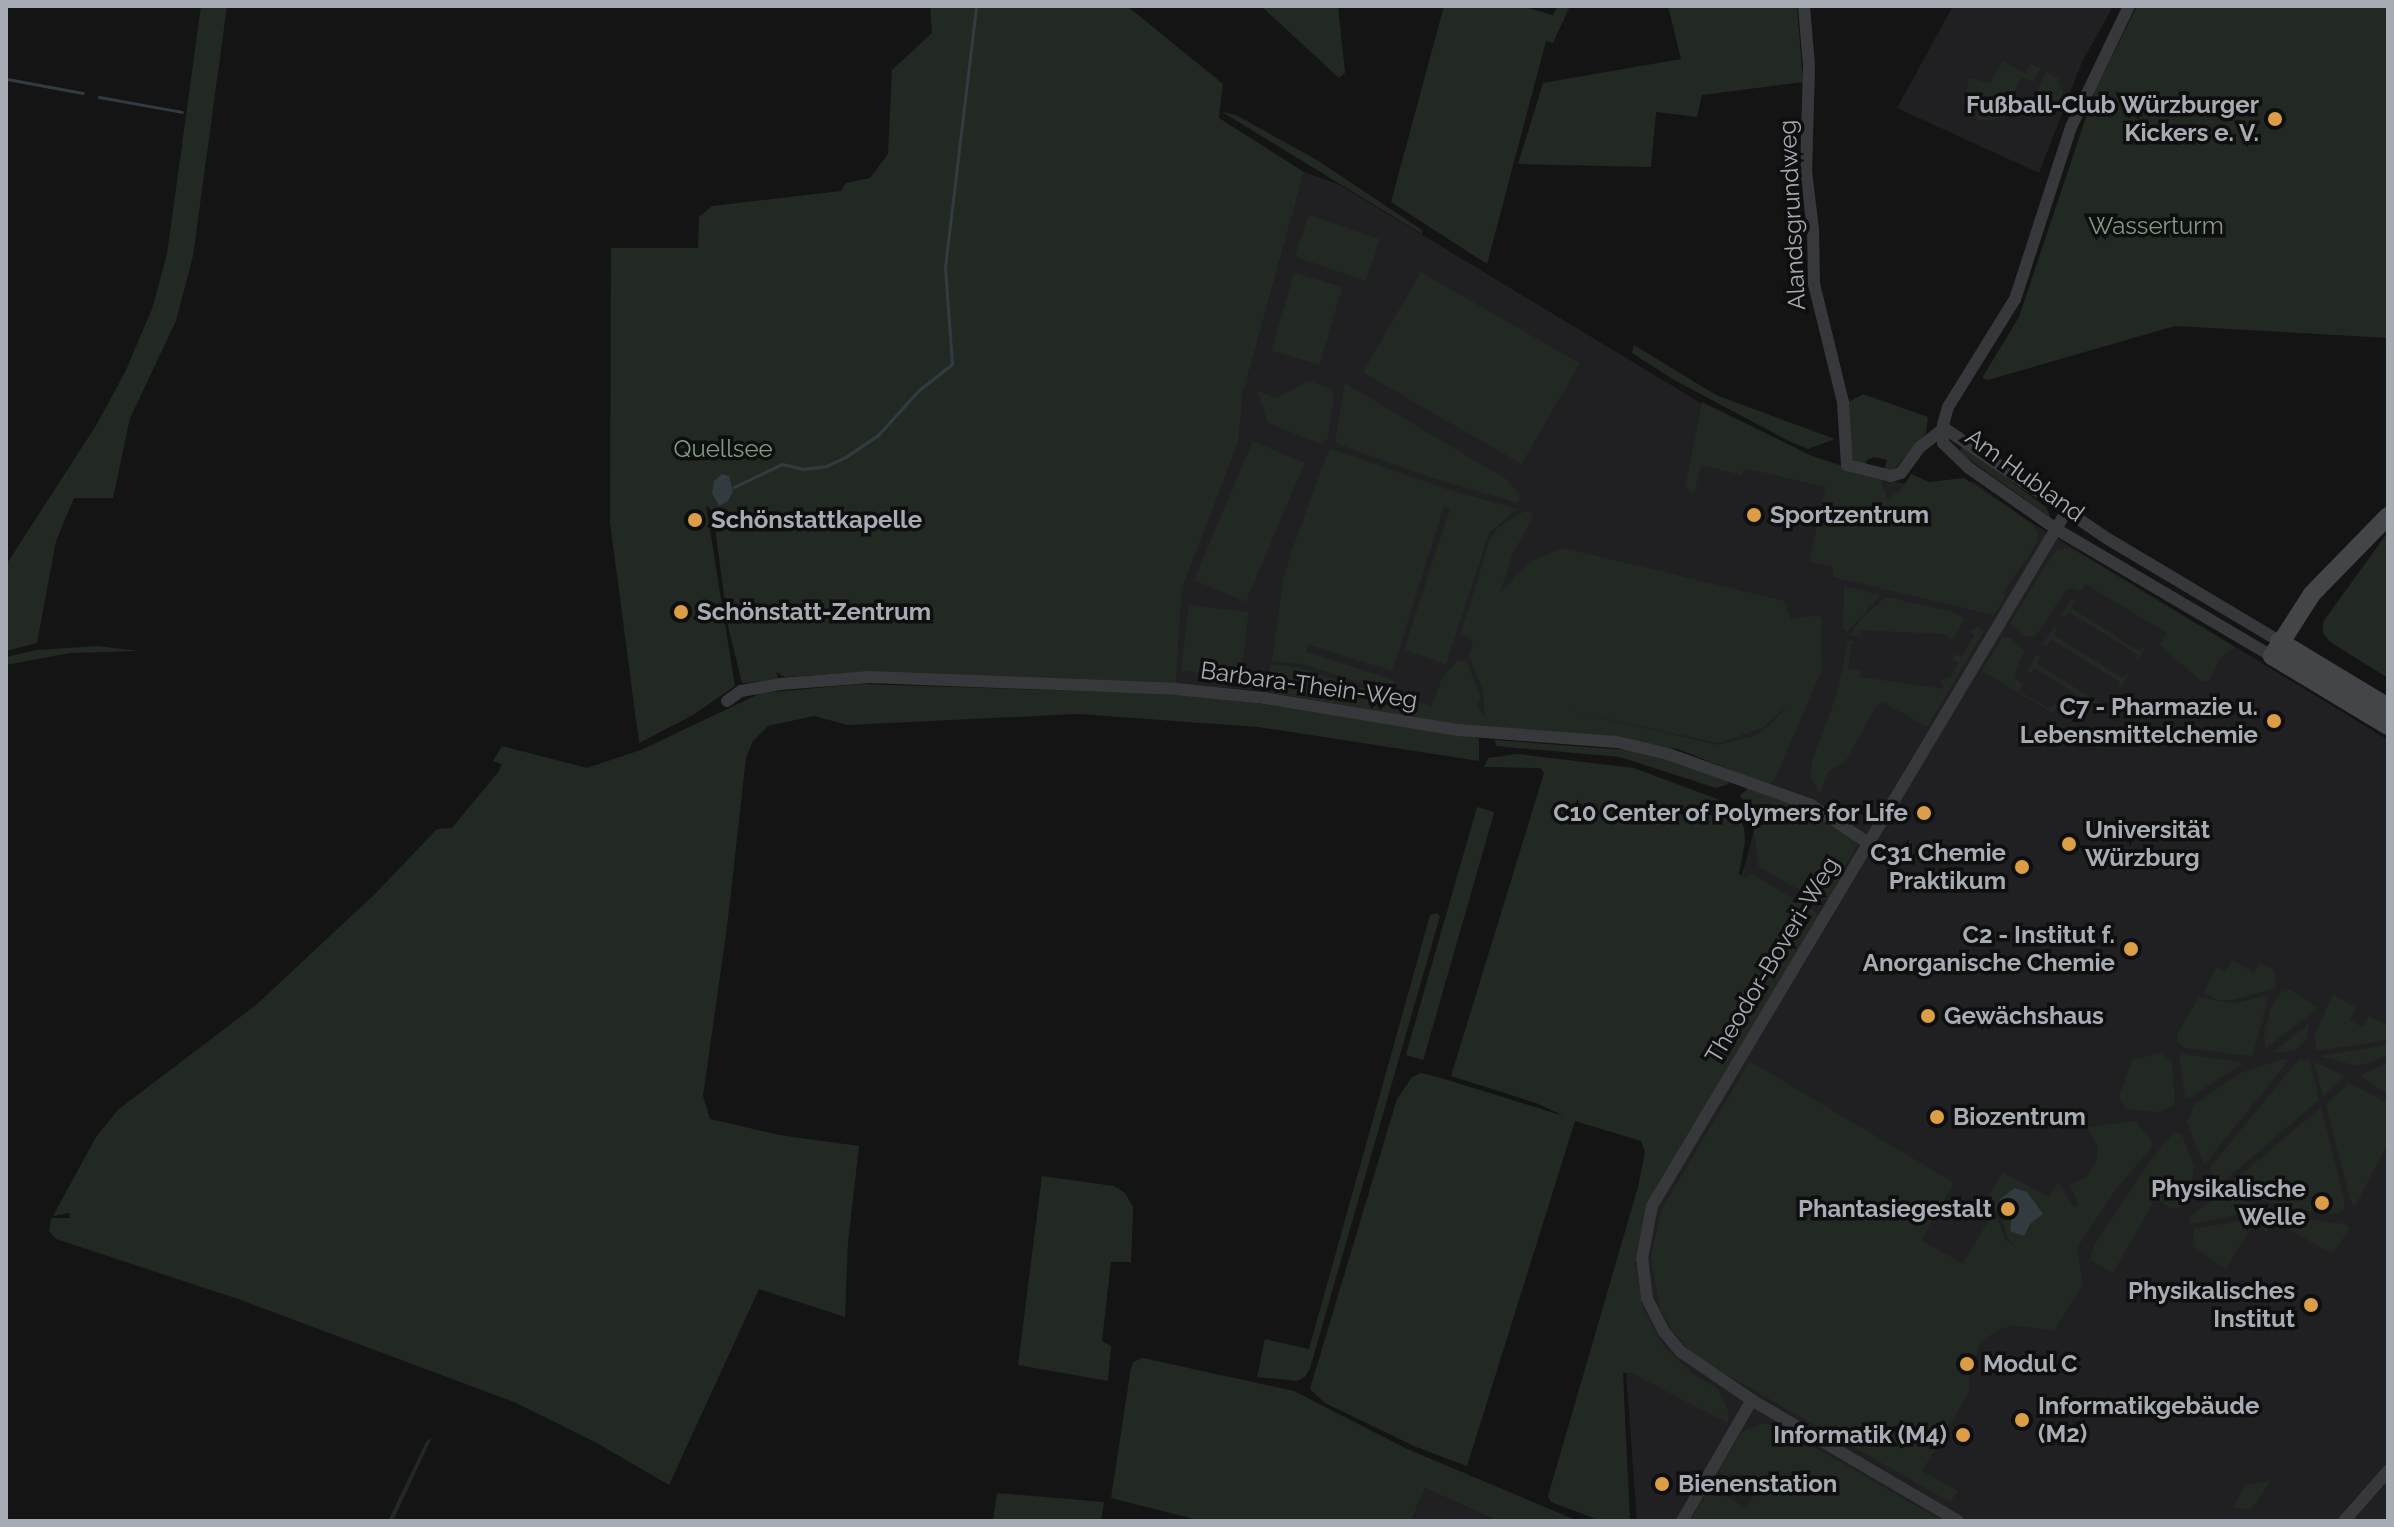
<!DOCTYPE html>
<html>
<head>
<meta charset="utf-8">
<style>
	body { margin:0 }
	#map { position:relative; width:2394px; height:1527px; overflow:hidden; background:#141415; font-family:Raleway,sans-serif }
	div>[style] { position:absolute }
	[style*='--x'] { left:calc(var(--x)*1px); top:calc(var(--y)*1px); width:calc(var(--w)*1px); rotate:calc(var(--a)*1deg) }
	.built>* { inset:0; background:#202022 }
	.green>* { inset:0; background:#222923; transform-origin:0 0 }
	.water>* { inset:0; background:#323b40 }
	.stream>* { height:3px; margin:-1.5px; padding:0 1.5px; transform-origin:1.5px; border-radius:1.5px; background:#323b40 }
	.street>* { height:12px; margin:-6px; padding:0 6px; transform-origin:6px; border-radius:6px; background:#37383b }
	.secondary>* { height:18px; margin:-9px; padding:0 9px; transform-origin:9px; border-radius:9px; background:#434549 }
	.dots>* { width:22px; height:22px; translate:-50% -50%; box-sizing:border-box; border:4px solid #0f0f10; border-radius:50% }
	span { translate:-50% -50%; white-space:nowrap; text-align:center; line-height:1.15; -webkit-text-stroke:7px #0f0f10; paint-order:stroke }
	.poi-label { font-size:24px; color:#a7acb4; font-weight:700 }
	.right { translate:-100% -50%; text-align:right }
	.left { translate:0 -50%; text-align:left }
	.street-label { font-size:24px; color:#a7acb4 }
	.park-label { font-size:24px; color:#819c80 }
	.frame { position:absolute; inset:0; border:8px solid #a7acb4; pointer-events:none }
</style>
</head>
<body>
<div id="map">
	<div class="built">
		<i style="clip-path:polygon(1953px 6px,2113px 6px,2082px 62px,2039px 173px,1897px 108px)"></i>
		<i style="clip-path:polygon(1304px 172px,1338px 184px,1704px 405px,1750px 437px,1825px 464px,1909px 485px,1974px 482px,2027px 520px,2388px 740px,2388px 1521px,1637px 1521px,1626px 1374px,1643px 1337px,1626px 1257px,1710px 952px,1745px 865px,1766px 784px,1678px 749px,1614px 738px,1467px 726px,1264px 691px,1176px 684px,1182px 589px,1238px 443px,1243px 393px)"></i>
		<i style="clip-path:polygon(1425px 1488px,1498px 1521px,1411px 1521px)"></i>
	</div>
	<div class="green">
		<i style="clip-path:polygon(201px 6px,227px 6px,193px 256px,176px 321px,130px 418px,113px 498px,74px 498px,56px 541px,37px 643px,6px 651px,6px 565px,97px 424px,126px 370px,152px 309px,167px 254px)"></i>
		<i style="clip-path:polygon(930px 6px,1127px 6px,1223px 84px,1219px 118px,1304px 172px,1243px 393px,1238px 443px,1182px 589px,1176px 684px,866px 672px,784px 677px,776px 672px,779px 680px,742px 683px,728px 626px,713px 512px,706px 505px,735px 686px,693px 715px,639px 743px,610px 522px,611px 248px,698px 248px,699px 217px,712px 206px,841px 191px,846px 183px,870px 178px,888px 154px,892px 70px,932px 33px)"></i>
		<i style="clip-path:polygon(1261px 6px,1338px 6px,1345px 73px,1339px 78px)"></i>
		<i style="clip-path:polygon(1444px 6px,1520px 6px,1553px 15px,1558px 6px,1570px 6px,1553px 43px,1546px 41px,1487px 264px,1391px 202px)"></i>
		<i style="clip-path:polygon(1668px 6px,1797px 6px,1803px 82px,1702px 95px,1697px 117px,1656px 112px,1651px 167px,1518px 164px,1543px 83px,1681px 59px)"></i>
		<i style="clip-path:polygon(2137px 6px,2388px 6px,2388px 338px,2175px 326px,1988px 380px,1982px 378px,2019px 317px,2095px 90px)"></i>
		<i style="clip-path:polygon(2003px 61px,2025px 73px,2031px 64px,2040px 69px,2033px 82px,2022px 77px,2009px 102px,2018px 108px,2004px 118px,1984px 121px,1969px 116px,1962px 102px,1970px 78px,1990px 83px)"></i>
		<i style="clip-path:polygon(2046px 72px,2059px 79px,2057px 83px,2063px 91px,2062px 111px,2033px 101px)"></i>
		<i style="clip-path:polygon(1222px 112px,1236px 115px,1317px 160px,1422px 230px,1422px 234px)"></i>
		<i style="left:1309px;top:215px;width:75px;height:44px;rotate:19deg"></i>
		<i style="left:1421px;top:272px;width:183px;height:116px;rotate:30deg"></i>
		<i style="left:1294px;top:273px;width:50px;height:81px;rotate:16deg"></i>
		<i style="clip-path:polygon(1634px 345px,1716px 395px,1835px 439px,1808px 449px,1789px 441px,1676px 381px,1632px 353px)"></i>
		<i style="clip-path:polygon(1309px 381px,1332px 389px,1334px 394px,1328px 438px,1321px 444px,1268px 423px,1257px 391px,1276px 398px)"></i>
		<i style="clip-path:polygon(1345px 383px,1506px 479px,1520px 494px,1518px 503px,1429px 477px,1335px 443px)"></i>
		<i style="clip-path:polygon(1863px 394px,1928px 417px,1926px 433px,1892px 472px,1884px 469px,1887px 460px,1874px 457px,1867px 460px,1864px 467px,1852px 462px,1845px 404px)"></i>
		<i style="clip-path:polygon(1702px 402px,1812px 456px,1880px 478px,1887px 499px,1901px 490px,1911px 474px,1929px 482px,1964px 478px,2034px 525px,2038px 534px,2036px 544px,2004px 591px,2005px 597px,1994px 615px,1833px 577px,1833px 567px,1809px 561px,1826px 487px,1744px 468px,1742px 475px,1701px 465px,1694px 494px,1685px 488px)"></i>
		<i style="left:1253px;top:441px;width:56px;height:151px;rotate:23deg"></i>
		<i style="clip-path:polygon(1963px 446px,2046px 507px,2051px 518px,1959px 452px)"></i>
		<i style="clip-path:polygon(evenodd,1332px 449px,1443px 488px,1517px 509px,1489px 533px,1446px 664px,1404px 650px,1450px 509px,1444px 506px,1392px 671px,1308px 644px,1306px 652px,1394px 680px,1391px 693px,1432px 706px,1442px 678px,1457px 661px,1466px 660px,1481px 698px,1476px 704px,1485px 719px,1483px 690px,1468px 653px,1473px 649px,1471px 639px,1461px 633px,1491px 537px,1499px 527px,1525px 511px,1532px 513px,1533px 517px,1512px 555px,1500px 593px,1531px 561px,1564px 548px,1784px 601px,1791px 622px,1791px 619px,1808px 616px,1821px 617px,1822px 669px,1774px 781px,1766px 784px,1678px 749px,1613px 738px,1467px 726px,1267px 692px,1271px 664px,1300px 668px,1365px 689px,1367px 685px,1303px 664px,1272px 661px,1283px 581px,1291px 553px,1328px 452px,1332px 449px,1788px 705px,1770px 725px,1754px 736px,1718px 745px,1561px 709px,1719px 743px,1762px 728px,1788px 705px)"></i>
		<i style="clip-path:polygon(2388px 532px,2388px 678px,2330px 642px,2323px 633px,2323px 622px)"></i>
		<i style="clip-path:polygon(2069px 548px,2072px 549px,2235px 647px,2220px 658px,2209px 680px,2202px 682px,2160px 645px,2167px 633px,2085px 584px,2080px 591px,2071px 588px,2064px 592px,2040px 630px,2033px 637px,2025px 636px,2010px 623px,2053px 554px,2058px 549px)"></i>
		<i style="clip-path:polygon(1844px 586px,1881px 595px,1847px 632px,1843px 629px)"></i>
		<i style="clip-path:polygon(1886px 597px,1953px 612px,1965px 619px,1952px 640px,1944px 634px,1859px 630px,1862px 637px,1850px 635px,1861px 619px)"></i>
		<i style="clip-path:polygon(2071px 599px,2075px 601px,2071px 608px,2139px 651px,2146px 646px,2136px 663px,2137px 654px,2069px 612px,2064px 618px,2061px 616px)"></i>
		<i style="left:1189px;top:605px;width:60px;height:66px;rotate:7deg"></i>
		<i style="clip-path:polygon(1978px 627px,1984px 631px,1927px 727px,1883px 702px,1876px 706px,1845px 762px,1828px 771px,1820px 794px,1810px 775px,1812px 762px,1837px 694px,1848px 641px,1855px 641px,1851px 644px,1848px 669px,1861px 670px,1860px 677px,1944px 689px,1941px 679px,1950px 678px,1959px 662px,1952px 660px,1955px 654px,1962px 657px,1974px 635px,1969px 631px)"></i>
		<i style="clip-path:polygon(2054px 627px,2057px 629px,2054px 635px,2122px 678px,2129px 674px,2119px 690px,2120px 682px,2051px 639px,2047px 646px,2043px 644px)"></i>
		<i style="clip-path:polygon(2002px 638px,2010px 638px,2024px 651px,2015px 672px,2016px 679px,2022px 684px,2019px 691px,2050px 709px,2054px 703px,2058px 705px,2053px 713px,1982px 671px)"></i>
		<i style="clip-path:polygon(97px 646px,140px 651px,70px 653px,6px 665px,6px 657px,37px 650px)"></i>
		<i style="clip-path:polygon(2037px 655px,2040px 657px,2037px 664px,2106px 707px,2103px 711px,2034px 668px,2030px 674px,2027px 672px)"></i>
		<i style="clip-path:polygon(860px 684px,1178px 694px,1249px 702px,1479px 738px,1479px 761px,1258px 727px,1078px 714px,848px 725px,814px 716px,768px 726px,753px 741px,746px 758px,727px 927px,703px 1096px,710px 1119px,779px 1135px,859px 1146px,848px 1242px,845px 1317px,759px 1289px,669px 1485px,597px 1443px,514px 1402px,238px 1299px,56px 1239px,49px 1231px,51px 1218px,70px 1218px,69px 1213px,53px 1216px,96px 1137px,119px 1109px,256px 1005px,376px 893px,437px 829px,452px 828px,499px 771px,502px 764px,493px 761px,502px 746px,587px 768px,641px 750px,761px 693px)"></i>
		<i style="clip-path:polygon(1495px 740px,1627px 750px,1666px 758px,1726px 780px,1729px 784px,1716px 788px,1620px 757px,1496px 746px)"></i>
		<i style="clip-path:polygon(1517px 754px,1634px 768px,1720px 800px,1739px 818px,1744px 828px,1745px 842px,1739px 874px,1745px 878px,1752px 874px,1817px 913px,1818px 918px,1646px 1208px,1635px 1264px,1643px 1309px,1663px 1345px,1690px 1372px,1718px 1389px,1729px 1413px,1728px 1423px,1631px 1373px,1623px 1373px,1630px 1521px,1602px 1521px,1551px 1502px,1548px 1496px,1638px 1187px,1645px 1152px,1641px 1141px,1575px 1121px,1467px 1466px,1416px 1447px,1325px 1403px,1310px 1389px,1397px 1099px,1412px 1077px,1421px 1073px,1441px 1078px,1564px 1116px,1536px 1103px,1451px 1076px,1544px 773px,1540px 768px,1484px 767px,1488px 758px)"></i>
		<i style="clip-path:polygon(1749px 788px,1807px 810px,1858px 842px,1829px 899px,1819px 901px,1759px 867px,1752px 820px,1740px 795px)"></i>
		<i style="left:1477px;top:807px;width:18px;height:258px;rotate:16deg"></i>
		<i style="clip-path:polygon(1437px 913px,1440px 916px,1310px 1368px,1305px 1377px,1297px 1381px,1257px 1377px,1265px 1339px,1309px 1349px,1430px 915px)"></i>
		<i style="clip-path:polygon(2233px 960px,2254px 973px,2260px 962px,2274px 970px,2276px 988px,2232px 1000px,2217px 1000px,2203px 993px,2217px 967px,2225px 972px)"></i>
		<i style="clip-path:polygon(2290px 990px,2318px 1008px,2266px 1048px,2264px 1035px,2271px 1008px,2282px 992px)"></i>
		<i style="clip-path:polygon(2333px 994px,2356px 1008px,2349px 1020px,2362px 1027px,2370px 1016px,2388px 1026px,2388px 1040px,2316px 1051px,2315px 1035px)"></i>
		<i style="clip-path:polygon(2265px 996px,2268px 999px,2252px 1056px,2185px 1048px,2177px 1042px,2177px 1035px,2199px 997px,2233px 1004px)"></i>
		<i style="clip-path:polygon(2309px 1024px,2306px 1039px,2296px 1050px,2272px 1053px)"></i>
		<i style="clip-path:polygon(2386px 1045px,2388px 1052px,2380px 1059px,2357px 1066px,2320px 1056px)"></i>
		<i style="clip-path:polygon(2159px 1053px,2172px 1061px,2175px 1105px,2160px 1112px,2126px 1109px,2119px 1098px,2132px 1060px)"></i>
		<i style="clip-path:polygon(2183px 1054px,2239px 1062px,2242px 1064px,2189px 1098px,2185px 1095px,2179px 1057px)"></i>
		<i style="clip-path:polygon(2283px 1059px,2289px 1060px,2204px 1165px,2187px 1122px,2195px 1104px,2240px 1073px)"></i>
		<i style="clip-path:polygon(2299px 1059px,2310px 1061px,2319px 1100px,2224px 1181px,2216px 1178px,2209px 1169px)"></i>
		<i style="clip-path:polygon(1750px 1061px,1954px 1183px,1921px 1240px,1963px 1264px,1994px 1211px,2006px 1240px,2018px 1248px,2008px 1239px,2002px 1218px,1986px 1200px,2003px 1172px,2049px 1197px,2059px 1182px,2073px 1207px,2079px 1205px,2070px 1185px,2087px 1177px,2096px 1164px,2098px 1148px,2088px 1127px,2135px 1121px,2152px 1142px,2151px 1148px,2113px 1193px,2077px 1248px,2083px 1284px,2054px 1331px,2012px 1325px,1994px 1332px,1981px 1343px,1969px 1372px,1969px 1392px,1922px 1471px,1958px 1491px,1950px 1502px,1694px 1356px,1671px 1329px,1660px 1308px,1651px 1258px,1661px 1211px)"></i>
		<i style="clip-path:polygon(2315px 1062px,2344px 1076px,2323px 1096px,2314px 1064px)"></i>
		<i style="clip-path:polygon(2388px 1062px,2388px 1095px,2360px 1076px)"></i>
		<i style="clip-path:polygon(2349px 1083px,2388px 1103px,2388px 1143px,2355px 1206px,2351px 1202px,2326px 1104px)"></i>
		<i style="clip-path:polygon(2321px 1107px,2344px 1199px,2344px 1210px,2334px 1214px,2281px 1207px,2229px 1185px)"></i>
		<i style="clip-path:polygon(2175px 1132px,2182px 1135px,2194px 1167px,2190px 1193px,2181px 1207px,2171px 1209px,2156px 1197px,2113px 1273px,2090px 1260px,2094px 1246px,2152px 1158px)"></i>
		<i style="clip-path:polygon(1042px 1176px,1114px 1186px,1125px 1193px,1133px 1207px,1131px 1262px,1111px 1262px,1102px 1341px,1111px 1346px,1108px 1381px,1018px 1365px)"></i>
		<i style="clip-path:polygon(2223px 1191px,2264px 1209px,2191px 1224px,2189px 1218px)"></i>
		<i style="clip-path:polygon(2277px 1215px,2344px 1224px,2350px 1228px,2332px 1254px,2273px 1220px,2266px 1232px,2262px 1229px,2269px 1217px)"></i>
		<i style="clip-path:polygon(2263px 1217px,2259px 1223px,2255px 1221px,2226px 1269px,2193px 1246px,2194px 1229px)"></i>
		<i style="clip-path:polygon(1143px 1358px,1294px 1391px,1405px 1448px,1578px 1521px,1498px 1521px,1425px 1488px,1411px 1521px,1202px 1521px,1111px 1498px,1131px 1368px,1133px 1362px)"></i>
		<i style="clip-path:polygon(1763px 1423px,1779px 1427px,1943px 1521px,1690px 1521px,1714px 1477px,1718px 1479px,1713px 1489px,1747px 1508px,1757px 1489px,1730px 1473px,1727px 1476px,1718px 1471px,1742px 1432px)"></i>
		<i style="clip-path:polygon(432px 1437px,393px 1521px,388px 1521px,426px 1442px)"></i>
		<i style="clip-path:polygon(2272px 1480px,2251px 1509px,2232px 1508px,2246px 1485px)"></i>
		<i style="clip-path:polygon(997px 1493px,1104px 1502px,1101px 1521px,993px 1521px)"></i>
	</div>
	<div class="water">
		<i style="clip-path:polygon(722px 474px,729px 476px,733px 491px,728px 501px,719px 506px,712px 493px,714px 481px)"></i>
		<i style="clip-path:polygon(2015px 1188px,2027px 1192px,2043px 1214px,2030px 1224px,2024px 1236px,2010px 1231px,2013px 1210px,2002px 1205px,2000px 1199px)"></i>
	</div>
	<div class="stream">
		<i style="--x:7;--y:79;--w:77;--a:10.4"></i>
		<i style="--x:99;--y:97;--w:84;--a:10.2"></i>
		<i style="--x:734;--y:487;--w:53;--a:-25.6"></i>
		<i style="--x:782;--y:464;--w:22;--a:13"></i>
		<i style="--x:803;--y:469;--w:23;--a:-7"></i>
		<i style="--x:826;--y:466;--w:23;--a:-25"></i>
		<i style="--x:847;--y:456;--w:37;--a:-34"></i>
		<i style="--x:878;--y:435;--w:61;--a:-47.7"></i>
		<i style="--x:919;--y:390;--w:42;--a:-38.2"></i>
		<i style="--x:952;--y:364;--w:97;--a:-94.1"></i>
		<i style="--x:945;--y:267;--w:263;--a:-83.2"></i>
	</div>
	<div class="street">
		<i style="--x:1804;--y:6;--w:60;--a:85.2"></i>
		<i style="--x:1809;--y:66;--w:105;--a:91.6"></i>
		<i style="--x:1806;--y:171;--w:59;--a:83.2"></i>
		<i style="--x:1813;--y:230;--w:54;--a:88.9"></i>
		<i style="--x:1814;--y:284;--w:122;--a:76.2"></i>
		<i style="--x:1843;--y:402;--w:63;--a:86.4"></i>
		<i style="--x:1847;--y:465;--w:45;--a:14"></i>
		<i style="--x:1891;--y:476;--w:10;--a:-17"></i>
		<i style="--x:1901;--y:473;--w:32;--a:-54"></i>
		<i style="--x:1920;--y:447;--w:31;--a:-38"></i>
		<i style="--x:2129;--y:6;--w:134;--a:115.6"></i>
		<i style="--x:2071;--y:127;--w:181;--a:108"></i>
		<i style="--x:2015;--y:299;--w:127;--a:121.8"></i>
		<i style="--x:1948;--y:407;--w:18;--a:106"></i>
		<i style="--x:1943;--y:424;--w:19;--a:90"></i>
		<i style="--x:1943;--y:443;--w:36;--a:44"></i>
		<i style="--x:1969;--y:468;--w:106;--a:35"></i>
		<i style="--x:2056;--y:529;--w:251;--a:30.5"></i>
		<i style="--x:1944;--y:428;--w:198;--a:34.1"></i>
		<i style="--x:2108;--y:539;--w:199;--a:30.8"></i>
		<i style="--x:727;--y:701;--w:17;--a:-36"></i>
		<i style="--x:741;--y:691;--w:40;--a:-10"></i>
		<i style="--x:780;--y:684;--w:90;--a:-4.4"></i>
		<i style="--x:870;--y:677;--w:306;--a:2.2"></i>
		<i style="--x:1176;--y:689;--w:88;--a:5.8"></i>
		<i style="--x:1264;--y:698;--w:197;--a:9.4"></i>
		<i style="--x:1458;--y:730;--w:159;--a:4.3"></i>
		<i style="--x:1617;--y:742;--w:52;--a:13.2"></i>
		<i style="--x:1668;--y:754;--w:152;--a:19.6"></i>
		<i style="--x:1811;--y:805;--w:67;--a:33.5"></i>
		<i style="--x:1682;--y:1521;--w:140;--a:-60"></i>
		<i style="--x:1958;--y:1521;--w:239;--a:-149.6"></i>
		<i style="--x:1752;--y:1400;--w:86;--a:-145.9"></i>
		<i style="--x:1681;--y:1352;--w:26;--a:-130"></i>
		<i style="--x:1664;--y:1332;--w:38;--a:-117"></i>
		<i style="--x:1647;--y:1298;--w:39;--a:-97"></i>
		<i style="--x:1642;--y:1259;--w:54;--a:-79.3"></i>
		<i style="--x:1652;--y:1206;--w:808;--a:-59.18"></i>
		<i style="--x:2344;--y:1521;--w:67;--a:-48.7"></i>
	</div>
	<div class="secondary">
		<i style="--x:2388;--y:516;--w:109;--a:134.3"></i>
		<i style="--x:2312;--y:594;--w:74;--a:122.8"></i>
		<i style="--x:2272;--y:656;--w:135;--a:31.1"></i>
		<i style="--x:2279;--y:641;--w:127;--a:31.2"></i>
	</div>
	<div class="dots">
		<i style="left:2275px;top:119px;background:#db9d46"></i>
		<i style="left:1754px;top:515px;background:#db9d46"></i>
		<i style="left:695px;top:520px;background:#db9d46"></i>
		<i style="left:681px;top:612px;background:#db9d46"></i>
		<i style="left:2274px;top:721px;background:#db9d46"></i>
		<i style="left:1924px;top:813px;background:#db9d46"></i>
		<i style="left:2069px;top:844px;background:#db9d46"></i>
		<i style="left:2022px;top:867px;background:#db9d46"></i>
		<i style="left:2131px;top:949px;background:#db9d46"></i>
		<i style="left:1928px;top:1016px;background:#db9d46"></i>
		<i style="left:1937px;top:1117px;background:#db9d46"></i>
		<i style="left:2322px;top:1203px;background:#db9d46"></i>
		<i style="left:2008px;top:1209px;background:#db9d46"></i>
		<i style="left:2311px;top:1305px;background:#db9d46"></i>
		<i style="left:1967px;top:1364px;background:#db9d46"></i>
		<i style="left:2022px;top:1420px;background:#db9d46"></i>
		<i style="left:1963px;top:1435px;background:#db9d46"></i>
		<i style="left:1662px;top:1484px;background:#db9d46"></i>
	</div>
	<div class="poi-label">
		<span class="right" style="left:2259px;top:119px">Fußball-Club Würzburger<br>Kickers e. V.</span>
		<span class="left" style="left:1770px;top:515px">Sportzentrum</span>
		<span class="left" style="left:711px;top:520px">Schönstattkapelle</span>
		<span class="left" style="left:697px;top:612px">Schönstatt-Zentrum</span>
		<span class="right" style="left:2258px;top:721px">C7 - Pharmazie u.<br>Lebensmittelchemie</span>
		<span class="right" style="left:1908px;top:813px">C10 Center of Polymers for Life</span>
		<span class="left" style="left:2085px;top:844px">Universität<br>Würzburg</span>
		<span class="right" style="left:2006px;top:867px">C31 Chemie<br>Praktikum</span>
		<span class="right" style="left:2115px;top:949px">C2 - Institut f.<br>Anorganische Chemie</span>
		<span class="left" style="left:1944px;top:1016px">Gewächshaus</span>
		<span class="left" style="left:1953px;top:1117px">Biozentrum</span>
		<span class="right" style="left:2306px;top:1203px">Physikalische<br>Welle</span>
		<span class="right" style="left:1992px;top:1209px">Phantasiegestalt</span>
		<span class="right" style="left:2295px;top:1305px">Physikalisches<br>Institut</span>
		<span class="left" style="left:1983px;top:1364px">Modul C</span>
		<span class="left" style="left:2038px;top:1420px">Informatikgebäude<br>(M2)</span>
		<span class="right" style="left:1947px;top:1435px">Informatik (M4)</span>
		<span class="left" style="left:1678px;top:1484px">Bienenstation</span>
	</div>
	<div class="street-label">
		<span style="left:1792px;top:215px;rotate:-93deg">Alandsgrundweg</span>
		<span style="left:2025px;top:475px;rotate:36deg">Am Hubland</span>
		<span style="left:1309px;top:685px;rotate:8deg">Barbara-Thein-Weg</span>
		<span style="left:1772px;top:960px;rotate:-59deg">Theodor-Boveri-Weg</span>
	</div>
	<div class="park-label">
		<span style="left:2156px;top:226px">Wasserturm</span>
		<span style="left:723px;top:449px">Quellsee</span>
	</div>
	<div class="frame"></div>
</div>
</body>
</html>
